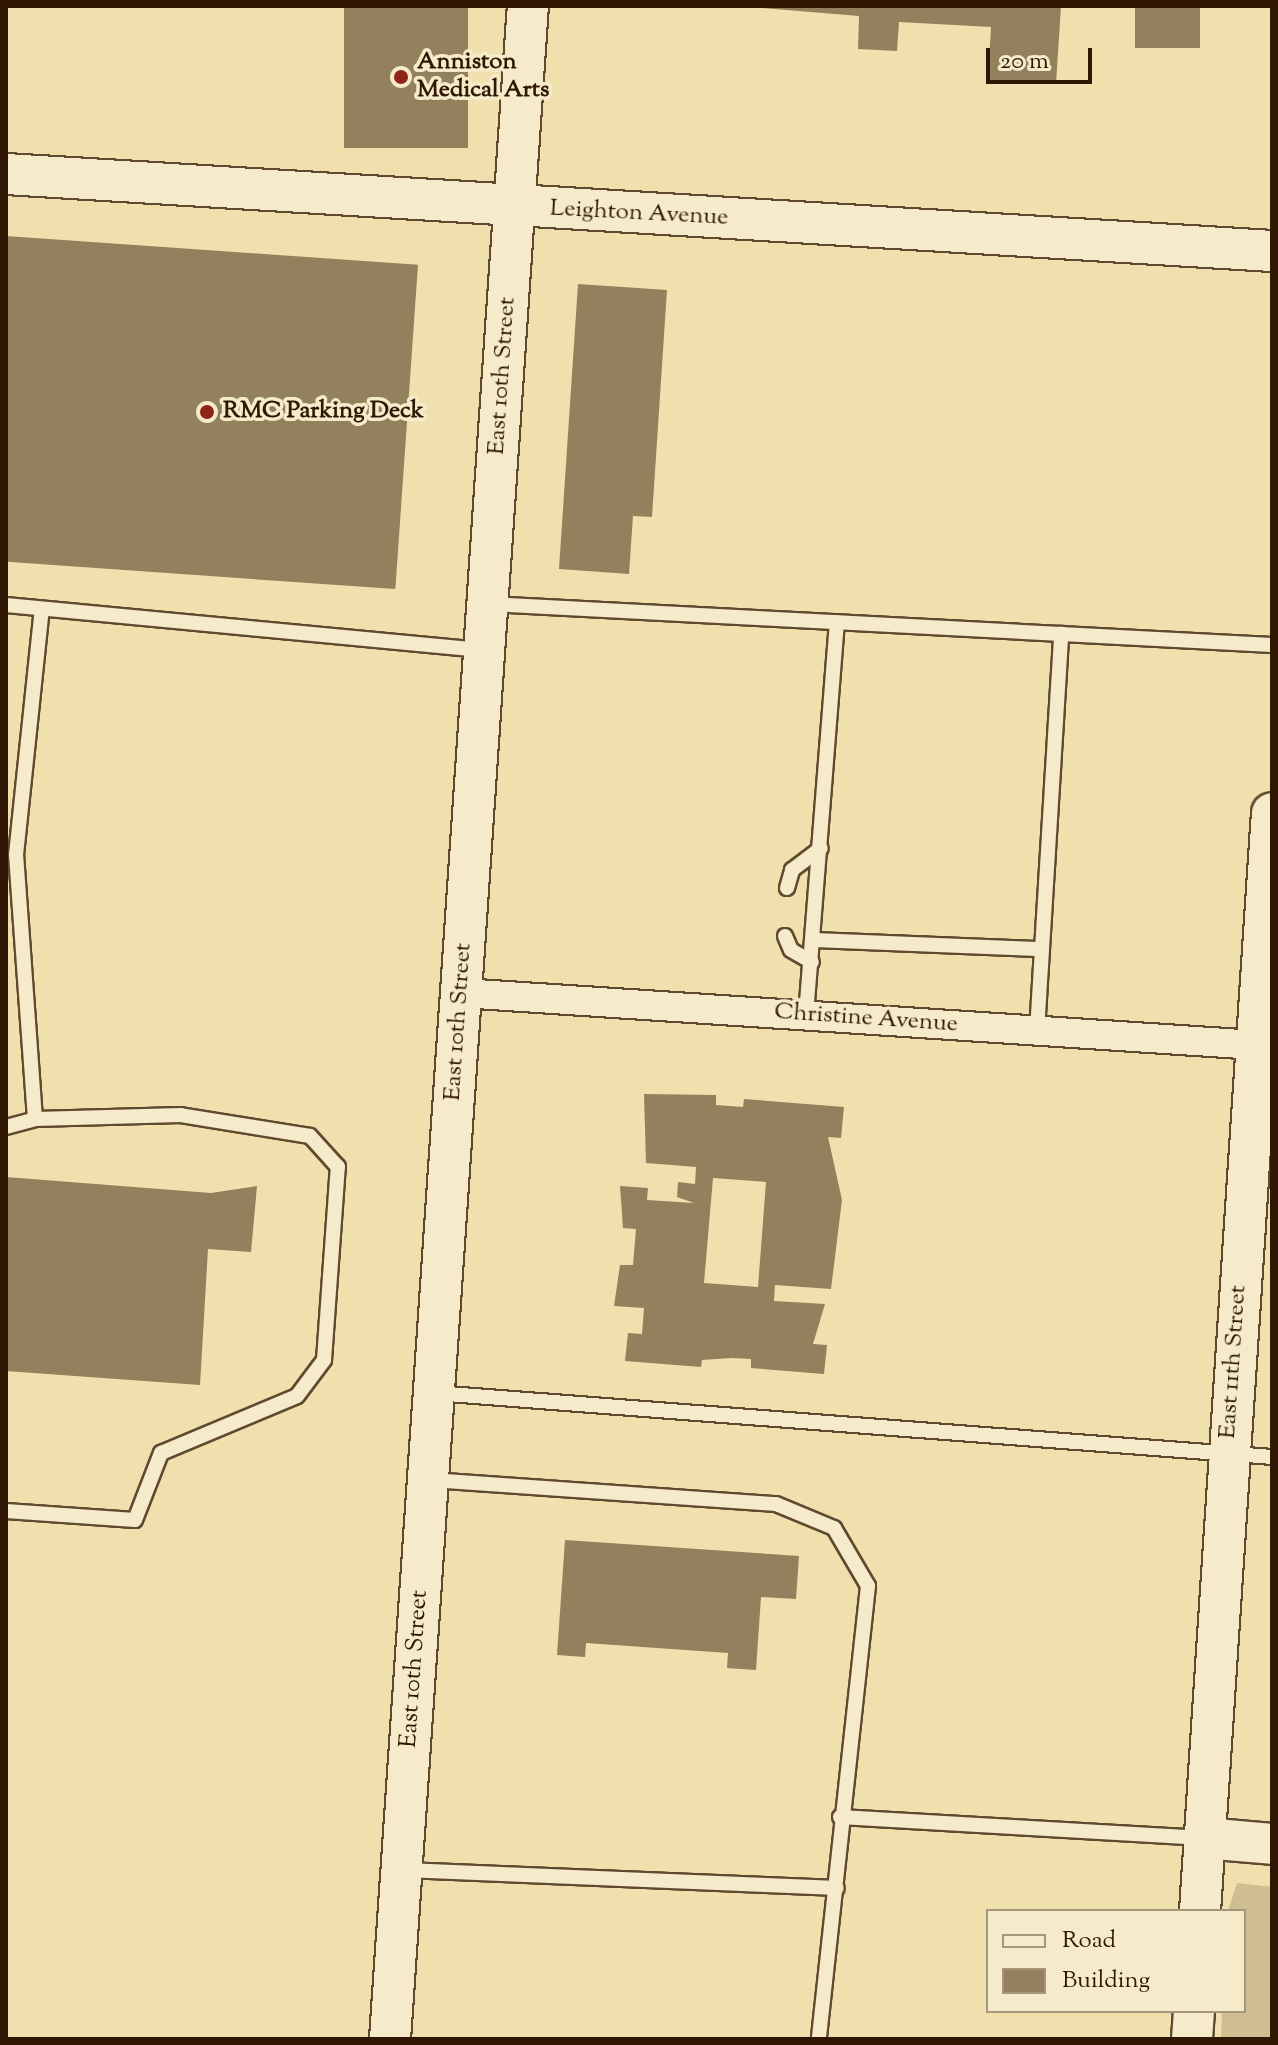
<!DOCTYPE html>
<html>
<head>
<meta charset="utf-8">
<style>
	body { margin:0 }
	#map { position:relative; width:1278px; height:2045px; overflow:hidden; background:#efe0ae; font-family:"Sorts Mill Goudy",serif }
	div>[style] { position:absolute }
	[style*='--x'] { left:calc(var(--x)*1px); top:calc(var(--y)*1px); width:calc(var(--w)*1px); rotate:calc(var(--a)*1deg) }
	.green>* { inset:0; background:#cfbe91 }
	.building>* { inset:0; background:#93805c; transform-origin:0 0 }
	.roads { filter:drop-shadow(2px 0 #60492e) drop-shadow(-2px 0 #60492e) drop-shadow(0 2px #60492e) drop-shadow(0 -2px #60492e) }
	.lane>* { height:14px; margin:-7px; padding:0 7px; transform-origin:7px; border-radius:7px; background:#f5ebca }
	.street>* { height:28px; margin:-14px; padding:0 14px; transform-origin:14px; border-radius:14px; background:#f5ebca }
	.secondary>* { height:40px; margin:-20px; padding:0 20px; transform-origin:20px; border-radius:20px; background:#f5ebca }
	.dots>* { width:22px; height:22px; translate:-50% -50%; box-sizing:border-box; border:4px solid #f5ebca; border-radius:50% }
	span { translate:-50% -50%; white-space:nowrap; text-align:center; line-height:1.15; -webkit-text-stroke:7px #f5ebca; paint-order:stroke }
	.poi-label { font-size:24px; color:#301703; font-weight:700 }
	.left { translate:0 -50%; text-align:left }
	.street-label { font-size:24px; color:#301703 }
	.frame { position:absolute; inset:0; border:8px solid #301703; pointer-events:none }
	.legend { position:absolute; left:986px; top:1909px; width:260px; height:104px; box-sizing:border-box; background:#f5ebca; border:2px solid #a6967a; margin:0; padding:10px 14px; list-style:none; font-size:24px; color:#301703 }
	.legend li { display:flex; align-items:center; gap:16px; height:40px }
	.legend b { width:40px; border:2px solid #a6967a }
	.scale { position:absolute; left:986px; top:48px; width:106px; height:36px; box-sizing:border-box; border:4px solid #301703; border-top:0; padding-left:10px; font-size:24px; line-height:28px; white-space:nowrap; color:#301703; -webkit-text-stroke:6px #f5ebca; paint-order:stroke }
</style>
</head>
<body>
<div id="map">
	<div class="green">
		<i style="clip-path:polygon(1237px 1883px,1272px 1887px,1272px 2039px,1221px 2039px,1222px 2011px,1244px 2011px,1244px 1911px,1228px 1911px)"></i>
	</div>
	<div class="building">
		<i style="left:344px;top:6px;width:124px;height:142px"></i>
		<i style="clip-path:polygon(736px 6px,1061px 6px,1056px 84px,988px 80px,991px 27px,899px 22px,897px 51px,858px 49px,859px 16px)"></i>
		<i style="left:1135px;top:6px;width:65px;height:42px"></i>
		<i style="left:6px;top:236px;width:413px;height:325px;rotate:4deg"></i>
		<i style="clip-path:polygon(578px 284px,667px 290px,652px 517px,633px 516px,629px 574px,559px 569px)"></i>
		<i style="clip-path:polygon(evenodd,644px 1094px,716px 1095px,716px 1105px,743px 1107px,744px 1099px,844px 1107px,841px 1138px,828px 1137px,842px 1200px,831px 1289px,775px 1285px,774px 1301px,825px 1304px,813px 1344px,827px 1345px,824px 1374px,751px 1368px,751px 1359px,732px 1358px,702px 1360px,701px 1367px,625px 1361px,628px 1333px,642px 1334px,644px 1308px,614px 1306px,620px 1265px,633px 1265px,636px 1229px,623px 1228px,620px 1186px,648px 1188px,647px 1200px,694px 1203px,677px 1197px,678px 1182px,695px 1184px,696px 1167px,646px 1163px,644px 1094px,713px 1178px,766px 1182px,758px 1287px,704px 1283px,713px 1178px)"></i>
		<i style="clip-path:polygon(6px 1177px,211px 1193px,257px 1186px,251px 1252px,208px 1249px,200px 1385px,6px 1371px)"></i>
		<i style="clip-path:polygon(565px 1540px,799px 1556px,796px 1599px,761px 1597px,756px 1670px,727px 1668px,728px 1653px,586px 1643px,585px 1657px,557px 1655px)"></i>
	</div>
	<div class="roads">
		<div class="lane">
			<i style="--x:489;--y:604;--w:784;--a:3"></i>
			<i style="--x:6;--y:605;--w:480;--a:5.4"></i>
			<i style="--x:787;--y:888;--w:19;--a:-74"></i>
			<i style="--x:792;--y:870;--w:36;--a:-37"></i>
			<i style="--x:785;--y:936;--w:15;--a:67"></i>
			<i style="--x:791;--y:950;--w:24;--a:30"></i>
			<i style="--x:815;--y:940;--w:227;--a:2.3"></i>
			<i style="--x:806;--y:1015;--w:394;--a:-85.5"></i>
			<i style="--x:1037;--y:1031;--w:398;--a:-86.5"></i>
			<i style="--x:6;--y:1127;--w:30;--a:-15"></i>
			<i style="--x:35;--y:1119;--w:265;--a:-94.1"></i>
			<i style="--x:16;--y:855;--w:247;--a:-84"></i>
			<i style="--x:435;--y:1393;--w:839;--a:4.37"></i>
			<i style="--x:431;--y:1480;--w:346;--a:4"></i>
			<i style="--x:776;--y:1504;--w:63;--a:22.5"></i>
			<i style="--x:834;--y:1528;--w:67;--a:59.6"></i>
			<i style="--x:868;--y:1586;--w:456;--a:96.2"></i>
			<i style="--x:6;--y:1511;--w:129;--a:4"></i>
			<i style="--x:135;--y:1520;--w:72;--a:-68.8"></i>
			<i style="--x:161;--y:1453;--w:147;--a:-22.7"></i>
			<i style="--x:297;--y:1396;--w:45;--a:-53.1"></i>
			<i style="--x:324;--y:1360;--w:194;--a:-85.9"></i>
			<i style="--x:338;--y:1167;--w:42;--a:-132.1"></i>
			<i style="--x:310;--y:1136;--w:131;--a:-170.8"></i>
			<i style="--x:181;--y:1115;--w:146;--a:178.4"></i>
			<i style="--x:840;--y:1817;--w:364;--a:3.3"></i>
			<i style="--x:406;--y:1870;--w:431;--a:2.4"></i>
		</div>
		<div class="street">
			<i style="--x:461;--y:993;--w:813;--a:3.74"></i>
		</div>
		<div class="secondary">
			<i style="--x:6;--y:174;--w:1268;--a:3.48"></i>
			<i style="--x:1204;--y:1838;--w:68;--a:5"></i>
			<i style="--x:1200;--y:1911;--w:1100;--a:-86.25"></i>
			<i style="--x:390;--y:2039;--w:2038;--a:-86.12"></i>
			<i style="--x:1192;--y:2039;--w:28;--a:-86"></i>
		</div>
	</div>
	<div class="dots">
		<i style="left:401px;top:77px;background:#8f2418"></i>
		<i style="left:207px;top:412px;background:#8f2418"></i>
	</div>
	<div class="poi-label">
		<span class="left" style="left:417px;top:77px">Anniston<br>Medical Arts</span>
		<span class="left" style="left:223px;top:412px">RMC Parking Deck</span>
	</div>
	<div class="street-label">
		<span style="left:639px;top:214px;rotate:3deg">Leighton Avenue</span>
		<span style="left:503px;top:376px;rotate:-86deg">East 10th Street</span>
		<span style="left:866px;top:1019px;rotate:4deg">Christine Avenue</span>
		<span style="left:459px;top:1022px;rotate:-86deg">East 10th Street</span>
		<span style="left:1234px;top:1362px;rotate:-86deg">East 11th Street</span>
		<span style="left:415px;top:1669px;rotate:-86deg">East 10th Street</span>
	</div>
	<div class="frame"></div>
	<ul class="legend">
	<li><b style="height:10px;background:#f5ebca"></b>Road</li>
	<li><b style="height:22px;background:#93805c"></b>Building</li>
	</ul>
	<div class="scale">20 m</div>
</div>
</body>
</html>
